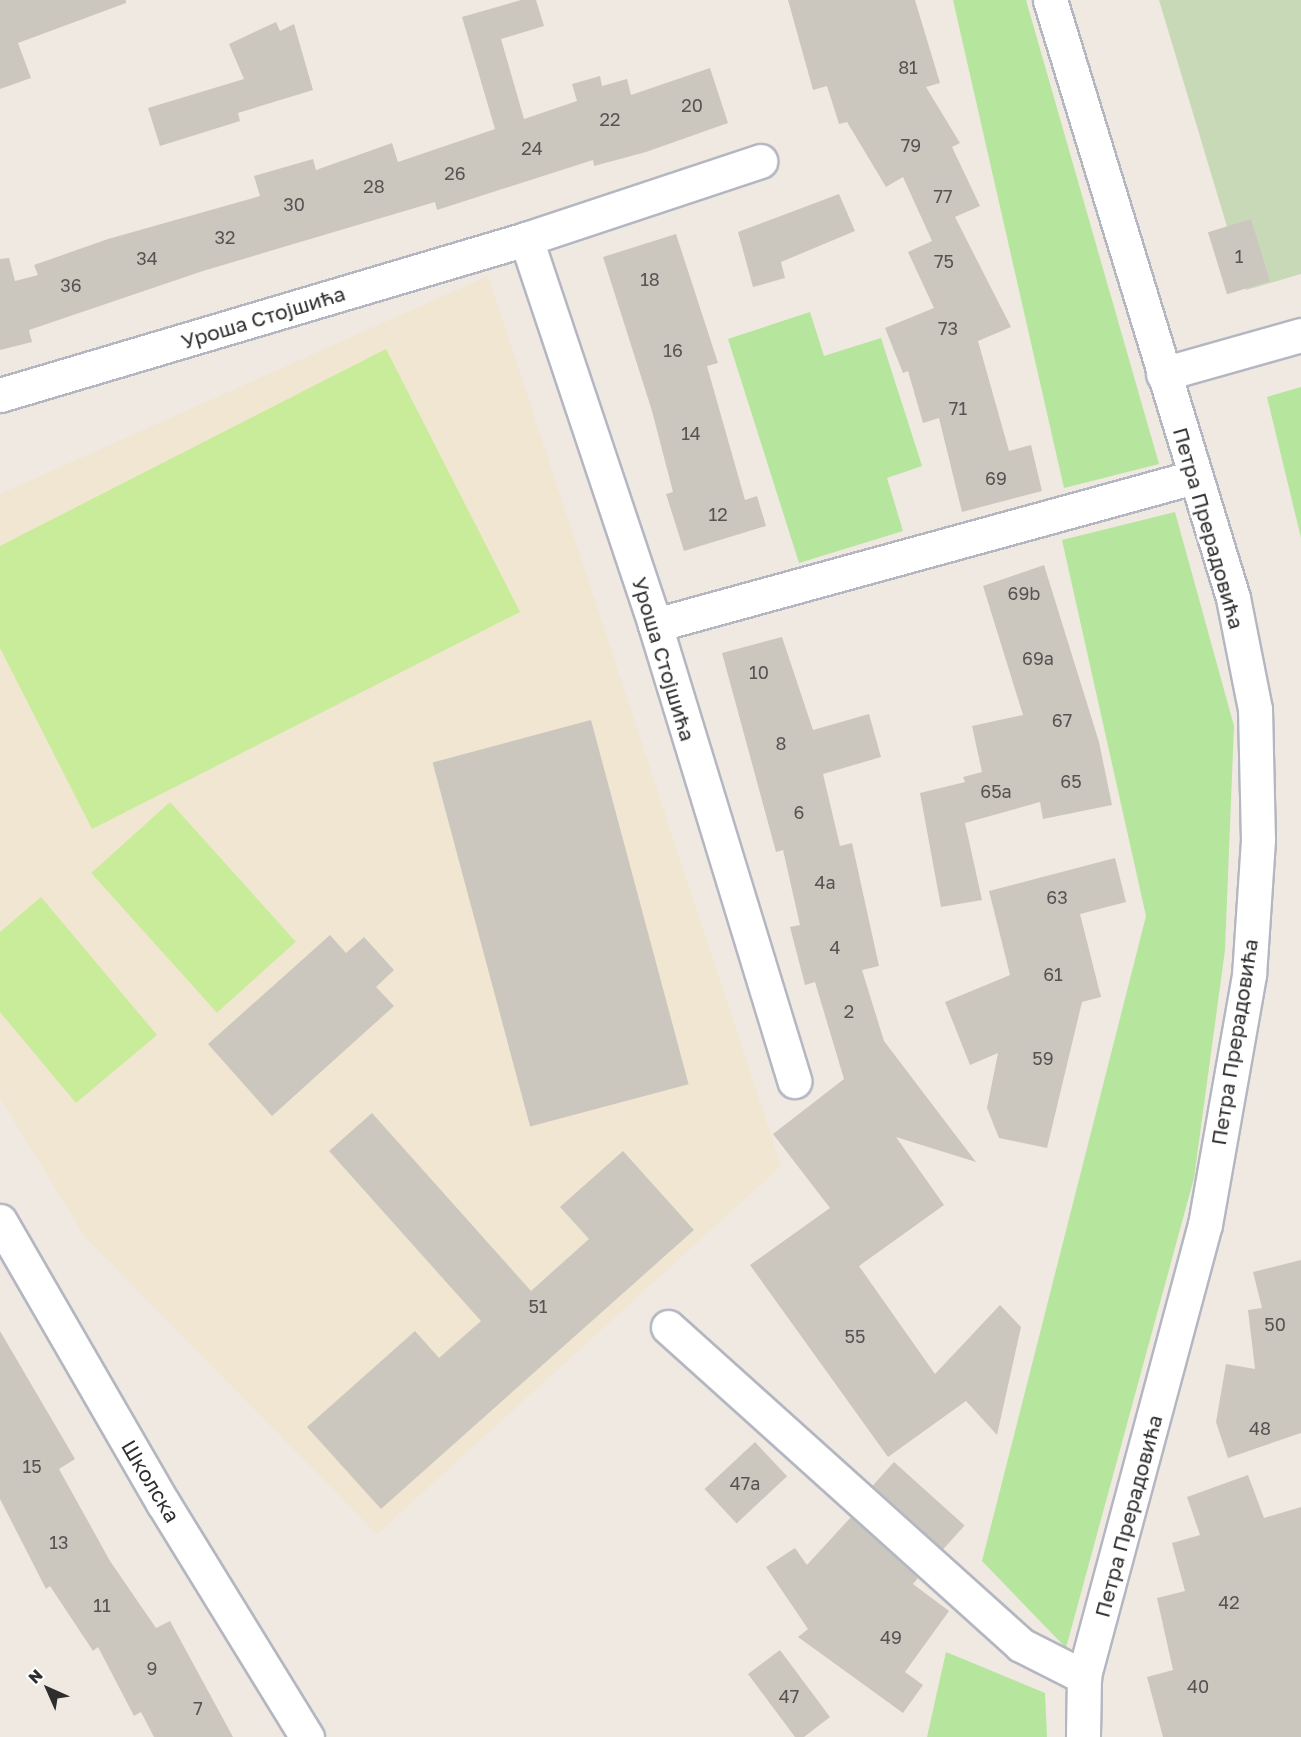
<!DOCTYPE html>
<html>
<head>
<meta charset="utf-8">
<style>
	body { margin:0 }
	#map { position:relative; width:1301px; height:1737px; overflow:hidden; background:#efe9e1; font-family:"Golos Text",sans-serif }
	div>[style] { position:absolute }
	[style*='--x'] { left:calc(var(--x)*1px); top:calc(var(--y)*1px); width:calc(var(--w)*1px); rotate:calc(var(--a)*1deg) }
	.education>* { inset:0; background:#f0e6d1 }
	.green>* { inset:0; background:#b6e59e }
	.cemetery>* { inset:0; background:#c8d9b8 }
	.pitch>* { inset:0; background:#c9ec9a; transform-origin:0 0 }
	.building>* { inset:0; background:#cbc7bf; transform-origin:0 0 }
	.roads { filter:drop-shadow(2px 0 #b4b7c1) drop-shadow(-2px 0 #b4b7c1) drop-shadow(0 2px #b4b7c1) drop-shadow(0 -2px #b4b7c1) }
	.minor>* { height:33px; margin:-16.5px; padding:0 16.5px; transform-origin:16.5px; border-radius:16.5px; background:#fff }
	span { translate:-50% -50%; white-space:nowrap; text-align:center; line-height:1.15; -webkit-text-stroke:4.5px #fff; paint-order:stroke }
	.number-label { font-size:18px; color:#555452 }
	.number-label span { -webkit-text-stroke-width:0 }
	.street-label { font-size:21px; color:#2e2e2e }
	.north { position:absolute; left:18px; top:1659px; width:60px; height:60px; -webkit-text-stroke:4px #fff; paint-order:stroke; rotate:315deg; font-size:16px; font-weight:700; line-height:24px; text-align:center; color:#2e2e2e }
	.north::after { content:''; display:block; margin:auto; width:21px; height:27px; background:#2e2e2e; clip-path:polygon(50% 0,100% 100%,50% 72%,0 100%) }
</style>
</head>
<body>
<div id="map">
	<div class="education">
		<i style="clip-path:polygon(488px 276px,781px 1166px,377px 1534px,86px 1238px,0 1098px,0 494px)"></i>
	</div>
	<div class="green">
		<i style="clip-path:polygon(953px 0,1026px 0,1159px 464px,1064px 488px)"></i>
		<i style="clip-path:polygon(810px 312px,824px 356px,881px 338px,922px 466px,887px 478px,903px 531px,799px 563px,728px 339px)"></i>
		<i style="clip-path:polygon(1301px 387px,1301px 538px,1267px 397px)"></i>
		<i style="clip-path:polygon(1175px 512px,1234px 726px,1225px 950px,1194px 1178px,1066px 1648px,982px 1561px,1146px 916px,1062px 540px)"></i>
		<i style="clip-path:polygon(946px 1652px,1045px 1693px,1047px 1737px,927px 1737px)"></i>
	</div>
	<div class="cemetery">
		<i style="clip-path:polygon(1159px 0,1301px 0,1301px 274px,1246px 290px)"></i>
	</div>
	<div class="pitch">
		<i style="clip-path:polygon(386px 349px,520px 612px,92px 829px,0 648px,0 546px)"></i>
		<i style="left:170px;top:802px;width:188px;height:106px;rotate:48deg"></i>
		<i style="clip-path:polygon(41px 897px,157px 1035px,76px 1103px,0 1012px,0 932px)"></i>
	</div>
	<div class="building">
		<i style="clip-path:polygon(0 0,126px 0,126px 3px,18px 43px,31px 78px,0 89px)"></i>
		<i style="clip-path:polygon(521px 0,536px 0,544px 26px,501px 39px,524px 119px,577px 101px,572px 84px,600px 76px,602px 86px,627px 79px,631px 95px,710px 68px,728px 123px,646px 152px,594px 166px,593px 160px,437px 210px,435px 202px,203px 271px,29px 330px,32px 342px,0 350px,0 259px,9px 258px,15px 281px,38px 275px,34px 265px,108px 239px,260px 196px,254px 176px,313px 159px,316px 170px,392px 143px,398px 162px,495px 129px,462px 17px)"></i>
		<i style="clip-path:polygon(788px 0,915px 0,940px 83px,926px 87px,960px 143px,952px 147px,980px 206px,955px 217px,1011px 327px,978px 341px,1009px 451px,1031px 445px,1042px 491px,962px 512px,939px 418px,923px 423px,908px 371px,903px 373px,885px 328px,934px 308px,908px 252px,932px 241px,903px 177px,886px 187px,847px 122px,839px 124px,827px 86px,813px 90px)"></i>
		<i style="clip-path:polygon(276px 22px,280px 31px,294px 24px,313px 90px,238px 113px,240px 121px,160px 146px,148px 108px,244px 79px,229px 44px)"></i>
		<i style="clip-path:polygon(839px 194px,855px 231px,781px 262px,785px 278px,753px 287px,738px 232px)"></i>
		<i style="left:1251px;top:219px;width:65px;height:45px;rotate:73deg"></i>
		<i style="clip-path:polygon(676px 234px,718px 363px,707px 366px,745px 500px,757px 496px,766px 526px,684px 551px,666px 494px,673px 492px,652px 411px,603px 257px)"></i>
		<i style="clip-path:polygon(1044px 565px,1099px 742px,1112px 805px,1043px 819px,1040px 802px,965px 823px,982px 900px,941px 907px,920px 793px,965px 782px,963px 777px,982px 772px,972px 726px,1023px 715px,983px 586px)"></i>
		<i style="clip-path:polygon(782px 637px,813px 730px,869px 714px,881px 757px,823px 774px,840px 846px,852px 843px,879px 966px,862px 970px,884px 1041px,976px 1162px,896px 1137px,944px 1205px,859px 1266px,935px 1374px,1000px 1305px,1021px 1327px,997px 1435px,966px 1401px,888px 1457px,750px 1265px,830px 1208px,773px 1134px,844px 1079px,815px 982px,805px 985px,790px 927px,800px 925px,783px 850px,776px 852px,722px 653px)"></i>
		<i style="left:591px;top:720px;width:377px;height:164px;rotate:75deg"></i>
		<i style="clip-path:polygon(1115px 858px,1126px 902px,1080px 914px,1101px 997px,1082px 1002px,1047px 1148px,999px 1138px,987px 1108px,998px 1053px,970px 1065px,945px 1002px,1010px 975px,989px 891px)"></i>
		<i style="clip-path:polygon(330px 935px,346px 953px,364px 937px,394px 970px,376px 987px,394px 1006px,272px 1116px,208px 1044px)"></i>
		<i style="clip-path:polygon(372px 1113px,531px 1291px,589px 1239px,560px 1207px,623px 1151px,694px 1230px,381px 1509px,307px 1427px,415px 1331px,439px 1358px,481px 1321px,329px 1151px)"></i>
		<i style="clip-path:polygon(1301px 1260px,1301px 1433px,1228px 1458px,1216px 1422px,1226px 1364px,1255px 1369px,1248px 1310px,1262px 1308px,1253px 1272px)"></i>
		<i style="clip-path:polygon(0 1331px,75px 1459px,59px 1469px,110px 1561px,156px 1628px,170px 1621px,233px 1737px,154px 1737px,141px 1712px,134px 1716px,98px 1647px,93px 1651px,50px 1586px,46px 1589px,0 1499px)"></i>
		<i style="left:755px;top:1442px;width:47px;height:69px;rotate:47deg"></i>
		<i style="left:894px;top:1462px;width:95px;height:32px;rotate:42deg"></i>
		<i style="clip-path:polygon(1248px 1475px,1264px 1518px,1301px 1507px,1301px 1737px,1163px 1737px,1147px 1677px,1173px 1670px,1157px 1598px,1185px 1591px,1172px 1543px,1200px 1535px,1187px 1497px)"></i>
		<i style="clip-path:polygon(851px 1517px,918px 1578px,913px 1584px,949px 1611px,905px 1672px,923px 1685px,903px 1713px,798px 1637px,808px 1629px,766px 1567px,795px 1548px,807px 1565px)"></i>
		<i style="clip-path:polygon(780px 1650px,830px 1717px,804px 1737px,795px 1737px,748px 1674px)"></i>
	</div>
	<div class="roads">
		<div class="minor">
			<i style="--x:1050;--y:0;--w:625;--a:72.98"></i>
			<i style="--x:1233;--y:598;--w:113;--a:78.8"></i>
			<i style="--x:1255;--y:709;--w:131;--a:88.7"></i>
			<i style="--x:1258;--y:840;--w:135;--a:93.8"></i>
			<i style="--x:1249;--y:975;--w:253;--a:100"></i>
			<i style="--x:1205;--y:1224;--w:469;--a:105"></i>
			<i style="--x:1084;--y:1677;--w:60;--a:91"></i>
			<i style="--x:526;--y:239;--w:247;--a:-18.4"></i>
			<i style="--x:1163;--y:374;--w:143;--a:-15.8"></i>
			<i style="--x:0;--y:395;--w:549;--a:-16.52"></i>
			<i style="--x:526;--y:239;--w:407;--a:71.5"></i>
			<i style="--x:655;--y:625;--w:477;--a:73"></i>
			<i style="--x:655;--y:625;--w:559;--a:-15.35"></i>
			<i style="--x:0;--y:1221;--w:326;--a:60"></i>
			<i style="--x:163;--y:1503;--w:275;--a:58.4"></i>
			<i style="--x:668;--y:1327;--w:475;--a:42"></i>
			<i style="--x:1021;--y:1645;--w:71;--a:26.9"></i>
		</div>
	</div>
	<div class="number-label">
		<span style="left:908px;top:67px">81</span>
		<span style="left:692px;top:105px">20</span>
		<span style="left:610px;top:119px">22</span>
		<span style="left:911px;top:145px">79</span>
		<span style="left:532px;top:148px">24</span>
		<span style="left:455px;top:173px">26</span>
		<span style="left:374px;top:186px">28</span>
		<span style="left:943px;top:196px">77</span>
		<span style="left:294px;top:204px">30</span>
		<span style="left:225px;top:237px">32</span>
		<span style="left:1239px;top:256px">1</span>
		<span style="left:147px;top:258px">34</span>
		<span style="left:944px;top:261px">75</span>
		<span style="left:650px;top:279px">18</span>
		<span style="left:71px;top:285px">36</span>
		<span style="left:948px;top:328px">73</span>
		<span style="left:673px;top:350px">16</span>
		<span style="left:958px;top:408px">71</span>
		<span style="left:691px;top:433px">14</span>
		<span style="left:996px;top:478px">69</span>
		<span style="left:718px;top:514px">12</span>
		<span style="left:1024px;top:593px">69b</span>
		<span style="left:1038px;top:658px">69a</span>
		<span style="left:759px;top:672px">10</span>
		<span style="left:1062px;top:720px">67</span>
		<span style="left:781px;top:743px">8</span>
		<span style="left:1071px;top:781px">65</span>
		<span style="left:996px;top:791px">65a</span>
		<span style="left:799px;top:812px">6</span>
		<span style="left:825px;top:882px">4a</span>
		<span style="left:1057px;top:897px">63</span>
		<span style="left:835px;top:947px">4</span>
		<span style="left:1053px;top:974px">61</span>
		<span style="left:849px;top:1011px">2</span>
		<span style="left:1043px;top:1058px">59</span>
		<span style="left:538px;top:1306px">51</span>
		<span style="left:1275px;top:1324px">50</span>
		<span style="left:855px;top:1336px">55</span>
		<span style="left:1260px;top:1428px">48</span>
		<span style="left:32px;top:1466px">15</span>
		<span style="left:745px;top:1483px">47a</span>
		<span style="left:59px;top:1542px">13</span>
		<span style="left:1229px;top:1602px">42</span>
		<span style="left:102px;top:1605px">11</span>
		<span style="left:891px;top:1637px">49</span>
		<span style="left:152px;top:1668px">9</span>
		<span style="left:1198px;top:1686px">40</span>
		<span style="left:789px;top:1696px">47</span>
		<span style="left:198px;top:1708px">7</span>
	</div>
	<div class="street-label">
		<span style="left:263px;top:317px;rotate:-17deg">Уроша Стојшића</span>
		<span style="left:1209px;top:528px;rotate:74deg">Петра Прерадовића</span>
		<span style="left:664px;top:659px;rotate:73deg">Уроша Стојшића</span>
		<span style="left:1234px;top:1042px;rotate:-81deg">Петра Прерадовића</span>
		<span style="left:151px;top:1481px;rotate:59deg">Школска</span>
		<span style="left:1128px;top:1516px;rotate:-75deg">Петра Прерадовића</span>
	</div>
	<div class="north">N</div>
</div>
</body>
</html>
